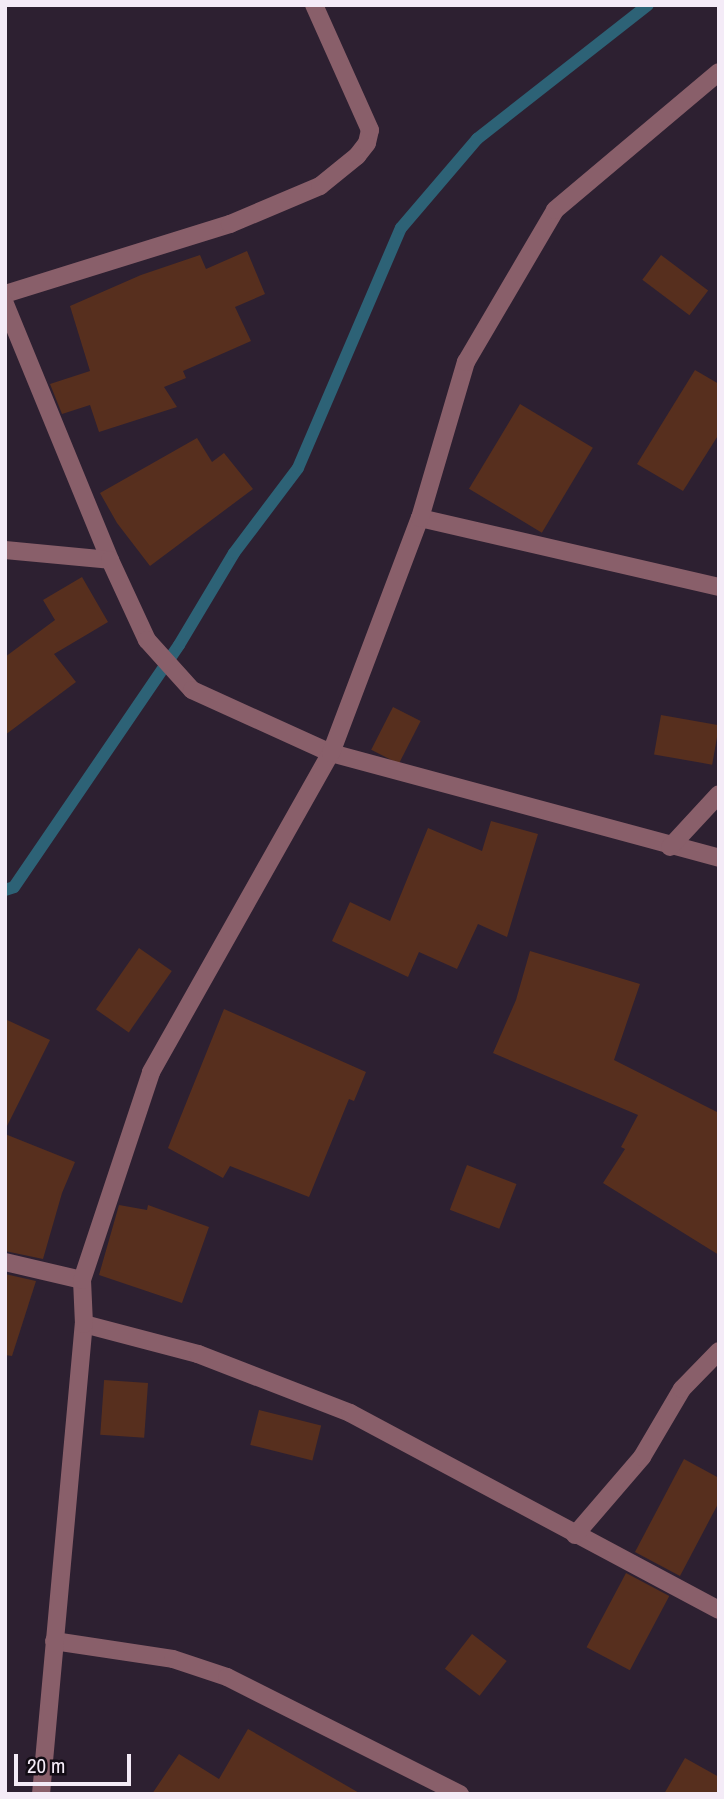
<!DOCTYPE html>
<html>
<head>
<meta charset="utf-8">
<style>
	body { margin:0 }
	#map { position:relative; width:724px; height:1799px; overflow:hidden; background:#2d2031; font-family:"Archivo Narrow",sans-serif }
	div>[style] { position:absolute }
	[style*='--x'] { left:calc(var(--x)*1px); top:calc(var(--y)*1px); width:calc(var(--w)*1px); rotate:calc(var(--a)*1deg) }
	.stream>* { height:12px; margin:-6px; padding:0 6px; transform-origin:6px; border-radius:6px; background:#2d6276 }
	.building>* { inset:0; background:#572f1e; transform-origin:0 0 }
	.street>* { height:18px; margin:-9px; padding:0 9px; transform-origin:9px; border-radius:9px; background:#895f6a }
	span { translate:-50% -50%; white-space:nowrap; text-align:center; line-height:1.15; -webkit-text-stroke:7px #120c14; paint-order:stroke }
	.frame { position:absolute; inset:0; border:7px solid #f4ebf7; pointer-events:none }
	.scale { position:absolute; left:14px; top:1754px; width:117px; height:32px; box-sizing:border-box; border:4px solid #f4ebf7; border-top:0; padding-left:9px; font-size:21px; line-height:24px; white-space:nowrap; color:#f4ebf7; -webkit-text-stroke:5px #120c14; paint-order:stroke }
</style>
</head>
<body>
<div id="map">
	<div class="stream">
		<i style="--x:5;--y:890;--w:9;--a:-18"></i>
		<i style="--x:14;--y:887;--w:293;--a:-55.7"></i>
		<i style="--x:179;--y:645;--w:107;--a:-59.1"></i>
		<i style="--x:234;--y:553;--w:106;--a:-53"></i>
		<i style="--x:298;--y:468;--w:261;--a:-66.8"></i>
		<i style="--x:401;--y:228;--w:117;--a:-49.5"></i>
		<i style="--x:477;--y:139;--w:217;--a:-38.1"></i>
	</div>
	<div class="building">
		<i style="clip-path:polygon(247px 251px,265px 294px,235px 307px,251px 341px,183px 371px,186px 378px,164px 387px,177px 407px,99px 432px,90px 405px,62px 414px,50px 384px,90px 371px,70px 306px,141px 275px,200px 255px,206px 269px)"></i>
		<i style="left:661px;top:255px;width:59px;height:31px;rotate:37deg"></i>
		<i style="clip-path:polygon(695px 370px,719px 384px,719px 434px,683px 491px,637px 464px)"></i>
		<i style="left:520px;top:404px;width:85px;height:99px;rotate:31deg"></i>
		<i style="clip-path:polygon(197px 438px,212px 462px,224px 453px,253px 489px,150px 566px,117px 523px,100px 493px)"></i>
		<i style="clip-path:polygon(82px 577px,108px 622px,54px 654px,76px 682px,5px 735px,5px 657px,55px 620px,43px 600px)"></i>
		<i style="left:393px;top:707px;width:31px;height:48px;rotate:27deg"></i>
		<i style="left:661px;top:715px;width:59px;height:40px;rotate:10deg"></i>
		<i style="clip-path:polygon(491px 821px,538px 834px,507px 937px,478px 924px,457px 969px,419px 952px,408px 977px,332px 941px,350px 902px,390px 921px,428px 828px,482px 851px)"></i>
		<i style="left:139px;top:948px;width:40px;height:75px;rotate:35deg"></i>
		<i style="clip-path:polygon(530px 951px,640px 984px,614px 1060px,719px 1113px,719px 1255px,603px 1183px,625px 1149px,621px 1147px,638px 1115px,493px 1053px,516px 1000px)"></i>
		<i style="clip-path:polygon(224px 1009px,366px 1072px,354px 1101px,349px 1099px,309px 1197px,230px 1166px,223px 1178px,168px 1148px)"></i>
		<i style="clip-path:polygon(5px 1019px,50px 1040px,5px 1130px)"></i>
		<i style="clip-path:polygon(5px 1134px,75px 1162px,62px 1193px,43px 1259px,5px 1251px)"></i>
		<i style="left:467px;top:1165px;width:53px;height:48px;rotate:21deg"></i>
		<i style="clip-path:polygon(119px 1205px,147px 1210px,148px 1205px,209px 1227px,182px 1303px,99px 1275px)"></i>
		<i style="clip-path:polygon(5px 1274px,36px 1281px,12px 1356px,5px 1355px)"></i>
		<i style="left:148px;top:1383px;width:55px;height:44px;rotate:94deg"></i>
		<i style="left:259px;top:1410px;width:64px;height:36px;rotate:14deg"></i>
		<i style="clip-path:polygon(684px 1459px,719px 1478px,719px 1502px,680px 1576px,635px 1552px)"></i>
		<i style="left:626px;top:1573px;width:49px;height:84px;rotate:28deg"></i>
		<i style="left:472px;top:1634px;width:44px;height:44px;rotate:38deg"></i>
		<i style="clip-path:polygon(248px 1729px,361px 1794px,152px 1794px,179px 1754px,219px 1779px)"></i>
		<i style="clip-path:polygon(685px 1758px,719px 1777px,719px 1794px,664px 1794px)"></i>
	</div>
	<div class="street">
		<i style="--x:5;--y:294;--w:236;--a:-17.3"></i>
		<i style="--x:230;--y:224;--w:98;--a:-22.9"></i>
		<i style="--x:320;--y:186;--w:48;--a:-39"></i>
		<i style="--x:357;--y:156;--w:16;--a:-52"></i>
		<i style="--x:367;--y:143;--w:13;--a:-77"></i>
		<i style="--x:370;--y:130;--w:137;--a:-114.1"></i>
		<i style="--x:5;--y:304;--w:277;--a:67.7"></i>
		<i style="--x:420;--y:518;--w:307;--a:13"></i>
		<i style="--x:5;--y:550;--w:105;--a:5.4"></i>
		<i style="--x:110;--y:560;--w:88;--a:65.2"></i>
		<i style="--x:147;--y:640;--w:67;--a:48"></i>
		<i style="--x:192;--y:690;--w:153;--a:24.4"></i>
		<i style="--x:331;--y:753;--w:402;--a:15.1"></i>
		<i style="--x:670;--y:847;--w:72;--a:-47.2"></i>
		<i style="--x:5;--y:1262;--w:79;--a:13.2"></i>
		<i style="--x:84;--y:1324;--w:118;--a:14.7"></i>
		<i style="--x:198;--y:1354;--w:163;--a:21.2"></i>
		<i style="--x:350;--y:1413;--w:418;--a:28.1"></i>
		<i style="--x:575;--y:1535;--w:103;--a:-49.3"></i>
		<i style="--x:642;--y:1457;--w:79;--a:-59.5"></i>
		<i style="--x:682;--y:1389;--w:53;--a:-45.8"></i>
		<i style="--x:54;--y:1641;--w:120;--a:8.6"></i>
		<i style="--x:173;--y:1659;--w:57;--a:18.4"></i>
		<i style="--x:227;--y:1677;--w:261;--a:26.7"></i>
		<i style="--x:41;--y:1794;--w:472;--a:-84.8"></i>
		<i style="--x:84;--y:1324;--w:44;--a:-92.6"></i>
		<i style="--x:82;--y:1280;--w:219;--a:-71.6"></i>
		<i style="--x:151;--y:1072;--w:366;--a:-60.6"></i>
		<i style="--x:331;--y:753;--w:251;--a:-69.3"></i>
		<i style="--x:420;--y:518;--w:163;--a:-73.6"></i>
		<i style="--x:466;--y:362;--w:176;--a:-59.6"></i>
		<i style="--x:555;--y:210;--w:214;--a:-40.1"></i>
	</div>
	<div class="frame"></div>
	<div class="scale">20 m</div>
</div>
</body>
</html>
